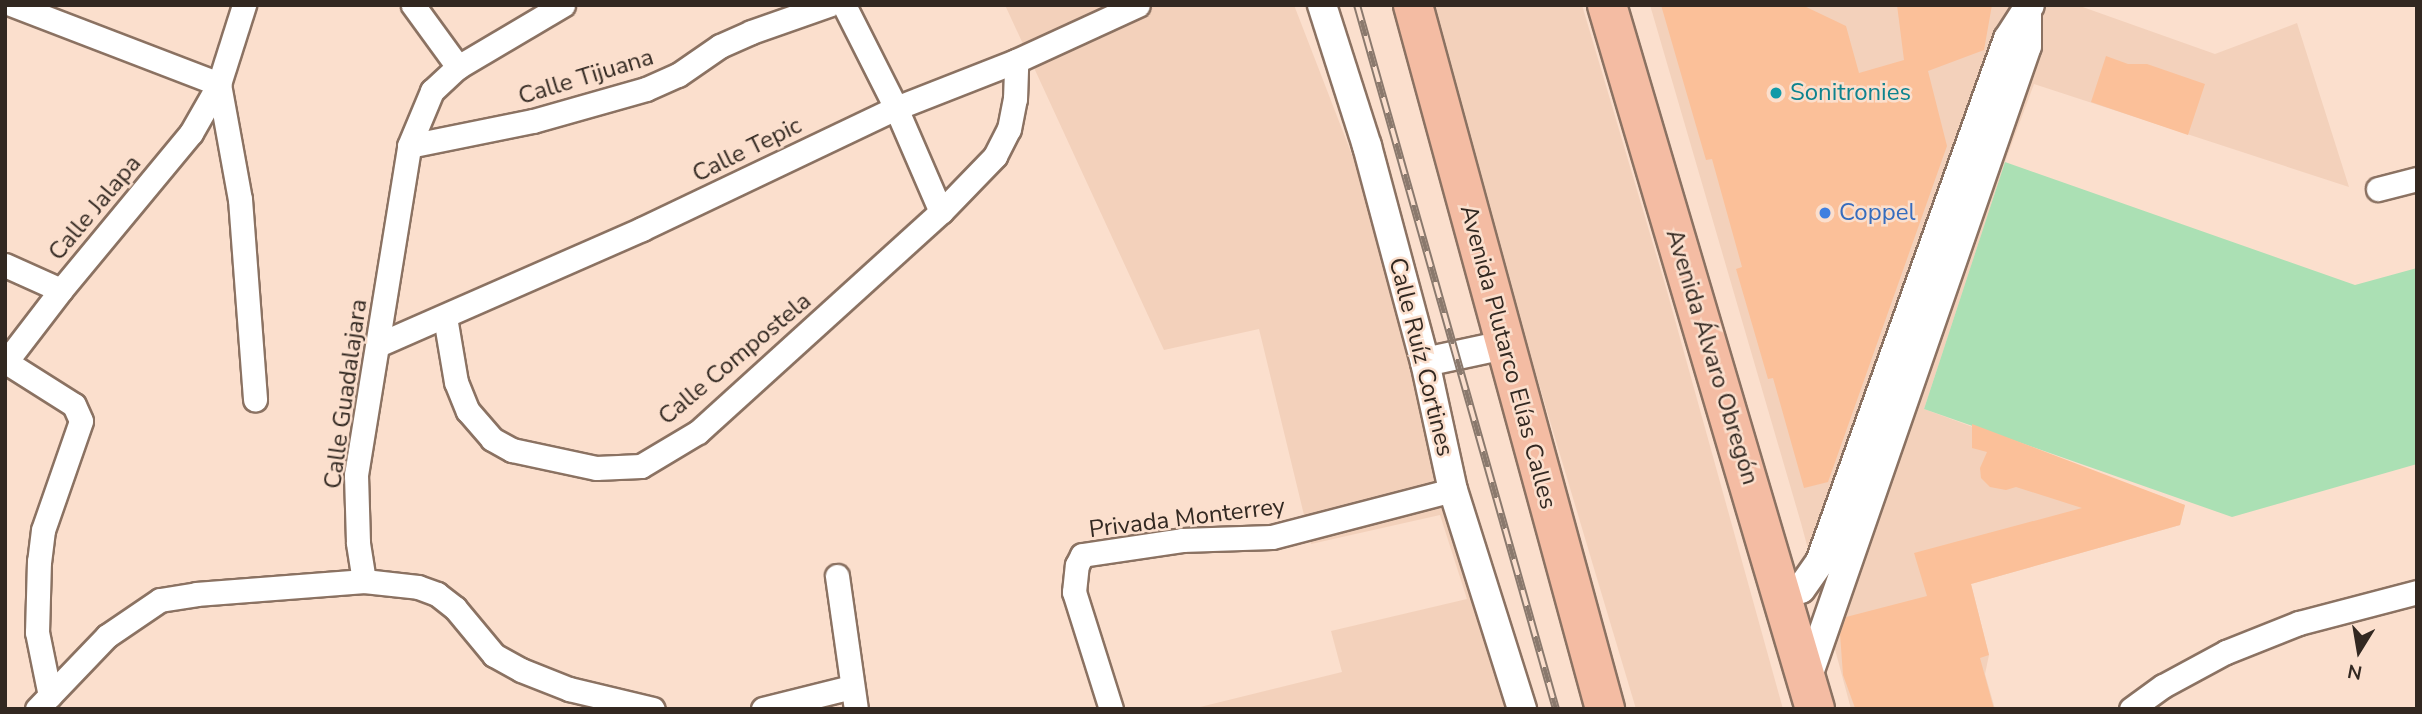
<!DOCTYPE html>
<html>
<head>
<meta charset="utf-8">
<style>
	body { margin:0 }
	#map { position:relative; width:2422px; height:714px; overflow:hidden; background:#fbdfcd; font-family:"Nunito Sans",sans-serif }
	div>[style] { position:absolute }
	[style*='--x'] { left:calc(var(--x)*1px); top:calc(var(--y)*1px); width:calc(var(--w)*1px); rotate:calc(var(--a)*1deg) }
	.built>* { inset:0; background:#f3d1bb }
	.green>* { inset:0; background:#abe0b4 }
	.building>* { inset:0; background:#fbc099 }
	.roads { filter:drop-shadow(2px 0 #8b7262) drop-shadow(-2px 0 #8b7262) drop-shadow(0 2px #8b7262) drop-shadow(0 -2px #8b7262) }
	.minor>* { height:23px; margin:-11.5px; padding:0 11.5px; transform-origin:11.5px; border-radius:11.5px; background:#fff }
	.tertiary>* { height:28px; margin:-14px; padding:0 14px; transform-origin:14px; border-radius:14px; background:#fff }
	.trunk>* { height:38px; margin:-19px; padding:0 19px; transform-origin:19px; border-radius:19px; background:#f4bca3 }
	.rail>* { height:8px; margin-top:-4px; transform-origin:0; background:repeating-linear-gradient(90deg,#fbdfcd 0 16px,#8a796d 0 32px); box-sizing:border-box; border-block:2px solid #8a796d }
	.dots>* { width:19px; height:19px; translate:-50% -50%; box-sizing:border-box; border:4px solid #fbdfcd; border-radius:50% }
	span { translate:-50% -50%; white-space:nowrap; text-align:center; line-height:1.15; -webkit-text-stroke:5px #fbdfcd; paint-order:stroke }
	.street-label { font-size:24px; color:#322821 }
	.culture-label { font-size:24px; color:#0d838f }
	.left { translate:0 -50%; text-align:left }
	.shop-label { font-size:24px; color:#366cbe }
	.frame { position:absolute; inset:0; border:7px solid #322821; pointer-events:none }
	.north { position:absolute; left:2324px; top:616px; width:70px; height:70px; -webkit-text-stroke:5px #fbdfcd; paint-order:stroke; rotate:191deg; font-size:19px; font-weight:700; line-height:28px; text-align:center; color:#322821 }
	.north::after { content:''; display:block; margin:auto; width:24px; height:32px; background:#322821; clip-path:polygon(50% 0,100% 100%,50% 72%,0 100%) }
</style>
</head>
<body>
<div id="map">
	<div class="built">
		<i style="clip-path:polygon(1005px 5px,1294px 5px,1359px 173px,1510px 709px,1192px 709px,1342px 672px,1331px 631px,1467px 599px,1440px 515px,1311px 544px,1259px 329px,1164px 350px)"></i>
		<i style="clip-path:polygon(1434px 5px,1582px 5px,1667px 291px,1783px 709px,1636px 709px,1524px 334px)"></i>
		<i style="clip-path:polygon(1650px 5px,2077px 5px,2215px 54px,2297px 23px,2349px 187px,2034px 84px,2005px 162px,1924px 409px,2185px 505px,2180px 525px,1971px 584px,1989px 655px,1985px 674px,1995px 709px,1851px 709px,1801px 523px)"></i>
	</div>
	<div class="green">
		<i style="clip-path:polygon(2005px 162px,2355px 285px,2417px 268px,2417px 464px,2232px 517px,1924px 409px)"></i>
	</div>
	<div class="building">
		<i style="clip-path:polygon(1661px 5px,1802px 5px,1846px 26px,1859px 73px,1904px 60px,1897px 5px,1992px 5px,1984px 50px,1928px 71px,1947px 146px,1828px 482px,1804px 488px,1773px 378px,1768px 379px,1736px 269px,1742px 267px,1712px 159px,1706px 160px)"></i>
		<i style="clip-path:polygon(2106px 56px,2128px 64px,2147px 64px,2205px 84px,2188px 135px,2091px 102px)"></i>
		<i style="clip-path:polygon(1972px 424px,2185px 505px,2180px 525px,1971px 584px,1989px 655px,1980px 658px,1994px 709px,1855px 708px,1843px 675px,1840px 634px,1846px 617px,1927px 596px,1914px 553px,2082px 508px,2016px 487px,2006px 490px,1990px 487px,1981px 478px,1980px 468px,1987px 452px,1972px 448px)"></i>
	</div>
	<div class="roads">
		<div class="minor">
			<i style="--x:13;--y:5;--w:221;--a:21"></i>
			<i style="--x:219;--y:84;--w:117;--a:79.7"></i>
			<i style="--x:240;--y:199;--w:201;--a:85.7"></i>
			<i style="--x:413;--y:5;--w:77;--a:54"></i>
			<i style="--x:844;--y:5;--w:115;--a:63.2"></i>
			<i style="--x:896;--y:108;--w:113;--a:66.6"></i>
			<i style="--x:409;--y:146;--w:126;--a:-11.4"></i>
			<i style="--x:533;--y:121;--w:117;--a:-15.8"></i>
			<i style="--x:646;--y:89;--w:35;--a:-24"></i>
			<i style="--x:678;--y:75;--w:51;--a:-34.6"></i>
			<i style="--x:720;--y:46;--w:34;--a:-24"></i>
			<i style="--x:751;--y:32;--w:82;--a:-19.3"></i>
			<i style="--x:2378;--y:189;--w:40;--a:-14.4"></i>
			<i style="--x:5;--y:265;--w:61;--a:24.1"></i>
			<i style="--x:445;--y:317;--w:66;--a:80.4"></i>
			<i style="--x:456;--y:382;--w:31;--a:68"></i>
			<i style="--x:468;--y:411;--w:37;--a:49"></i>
			<i style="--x:492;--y:439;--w:23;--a:29"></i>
			<i style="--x:512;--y:450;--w:86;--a:12.1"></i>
			<i style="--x:596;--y:468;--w:45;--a:-2.5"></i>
			<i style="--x:641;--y:466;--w:66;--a:-30.8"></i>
			<i style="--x:698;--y:432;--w:328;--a:-42.2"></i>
			<i style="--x:941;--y:212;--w:78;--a:-46"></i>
			<i style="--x:995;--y:156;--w:30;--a:-63"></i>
			<i style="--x:1009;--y:129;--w:31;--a:-79"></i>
			<i style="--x:1015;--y:99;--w:38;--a:-88"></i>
			<i style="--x:380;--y:344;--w:286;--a:-23.7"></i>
			<i style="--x:642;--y:229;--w:281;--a:-25.5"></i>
			<i style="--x:896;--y:108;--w:129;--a:-21.4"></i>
			<i style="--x:1016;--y:61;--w:134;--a:-24.7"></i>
			<i style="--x:6;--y:362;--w:80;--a:32.3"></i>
			<i style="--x:74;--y:405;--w:17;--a:66"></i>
			<i style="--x:81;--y:421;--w:115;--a:109.2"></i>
			<i style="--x:43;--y:530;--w:31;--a:97"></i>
			<i style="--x:39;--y:561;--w:71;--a:91.6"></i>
			<i style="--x:37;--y:632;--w:65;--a:78.5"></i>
			<i style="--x:5;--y:363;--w:92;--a:-52.5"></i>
			<i style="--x:61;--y:290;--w:204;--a:-50.4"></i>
			<i style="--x:191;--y:133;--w:56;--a:-60.3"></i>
			<i style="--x:219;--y:84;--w:83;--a:-72.4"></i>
			<i style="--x:837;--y:576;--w:134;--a:81.9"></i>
			<i style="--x:364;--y:581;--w:54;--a:6.3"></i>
			<i style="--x:418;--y:587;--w:20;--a:20"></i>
			<i style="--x:437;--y:594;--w:23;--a:38"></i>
			<i style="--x:455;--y:608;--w:61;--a:50.3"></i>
			<i style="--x:494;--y:655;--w:31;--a:29"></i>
			<i style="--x:521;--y:670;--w:52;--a:21.6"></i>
			<i style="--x:569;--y:689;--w:86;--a:13.4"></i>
			<i style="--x:37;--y:709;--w:101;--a:-46.2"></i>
			<i style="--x:107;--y:636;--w:64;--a:-34.2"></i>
			<i style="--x:160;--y:600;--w:36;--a:-9"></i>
			<i style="--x:196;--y:594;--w:169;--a:-4.4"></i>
			<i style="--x:364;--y:581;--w:39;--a:-99"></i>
			<i style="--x:358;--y:542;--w:67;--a:-91.7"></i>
			<i style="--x:356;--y:475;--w:333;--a:-80.8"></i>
			<i style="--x:409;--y:146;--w:60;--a:-67.3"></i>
			<i style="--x:432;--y:91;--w:35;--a:-43"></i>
			<i style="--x:458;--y:67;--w:122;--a:-30.6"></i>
			<i style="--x:763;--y:709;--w:91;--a:-14"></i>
			<i style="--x:1111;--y:709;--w:123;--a:-107.5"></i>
			<i style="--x:1074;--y:592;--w:27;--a:-84"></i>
			<i style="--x:1077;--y:565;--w:11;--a:-63"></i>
			<i style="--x:1082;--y:555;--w:101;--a:-8.5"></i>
			<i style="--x:1182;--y:540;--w:90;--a:-1.9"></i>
			<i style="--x:1272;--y:537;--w:187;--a:-14.6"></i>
			<i style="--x:2131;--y:709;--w:39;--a:-36"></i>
			<i style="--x:2163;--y:686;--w:72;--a:-28.4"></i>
			<i style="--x:2226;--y:652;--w:79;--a:-21.7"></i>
			<i style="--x:2299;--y:623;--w:122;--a:-14.7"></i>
		</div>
		<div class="tertiary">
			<i style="--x:1322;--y:5;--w:148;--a:72.3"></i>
			<i style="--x:1367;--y:146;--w:224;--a:75"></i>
			<i style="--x:1425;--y:362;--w:131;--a:77.7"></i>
			<i style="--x:1453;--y:490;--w:230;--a:72.5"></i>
			<i style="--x:1425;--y:362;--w:81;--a:-12.1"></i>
			<i style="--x:1783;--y:593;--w:18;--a:-13"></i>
			<i style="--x:1801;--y:589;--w:33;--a:-55"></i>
			<i style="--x:1820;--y:562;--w:556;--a:-70.23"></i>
			<i style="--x:2008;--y:39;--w:40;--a:-57.1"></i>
			<i style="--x:1807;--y:679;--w:670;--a:-70.84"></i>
			<i style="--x:2027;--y:46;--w:34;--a:-90"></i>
		</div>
		<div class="trunk">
			<i style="--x:1413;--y:5;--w:730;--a:74.74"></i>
			<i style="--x:1607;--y:5;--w:734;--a:73.54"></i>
		</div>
	</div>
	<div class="rail">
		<i style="--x:1357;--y:5;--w:732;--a:74.22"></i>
	</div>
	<div class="dots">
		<i style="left:1776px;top:93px;background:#0f9aa8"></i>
		<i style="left:1825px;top:213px;background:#3f7fe0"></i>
	</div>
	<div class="street-label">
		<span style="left:586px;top:77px;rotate:-17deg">Calle Tijuana</span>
		<span style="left:747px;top:150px;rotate:-26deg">Calle Tepic</span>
		<span style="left:95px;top:208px;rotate:-50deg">Calle Jalapa</span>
		<span style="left:1421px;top:357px;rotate:76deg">Calle Ruíz Cortines</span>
		<span style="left:1508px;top:357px;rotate:75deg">Avenida Plutarco Elías Calles</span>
		<span style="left:1712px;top:357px;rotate:73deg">Avenida Álvaro Obregón</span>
		<span style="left:735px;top:359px;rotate:-40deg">Calle Compostela</span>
		<span style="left:346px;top:394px;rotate:-82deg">Calle Guadalajara</span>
		<span style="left:1187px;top:518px;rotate:-7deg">Privada Monterrey</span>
	</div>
	<div class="culture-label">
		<span class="left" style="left:1790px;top:93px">Sonitronies</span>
	</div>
	<div class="shop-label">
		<span class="left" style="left:1839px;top:213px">Coppel</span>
	</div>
	<div class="frame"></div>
	<div class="north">N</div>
</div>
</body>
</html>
